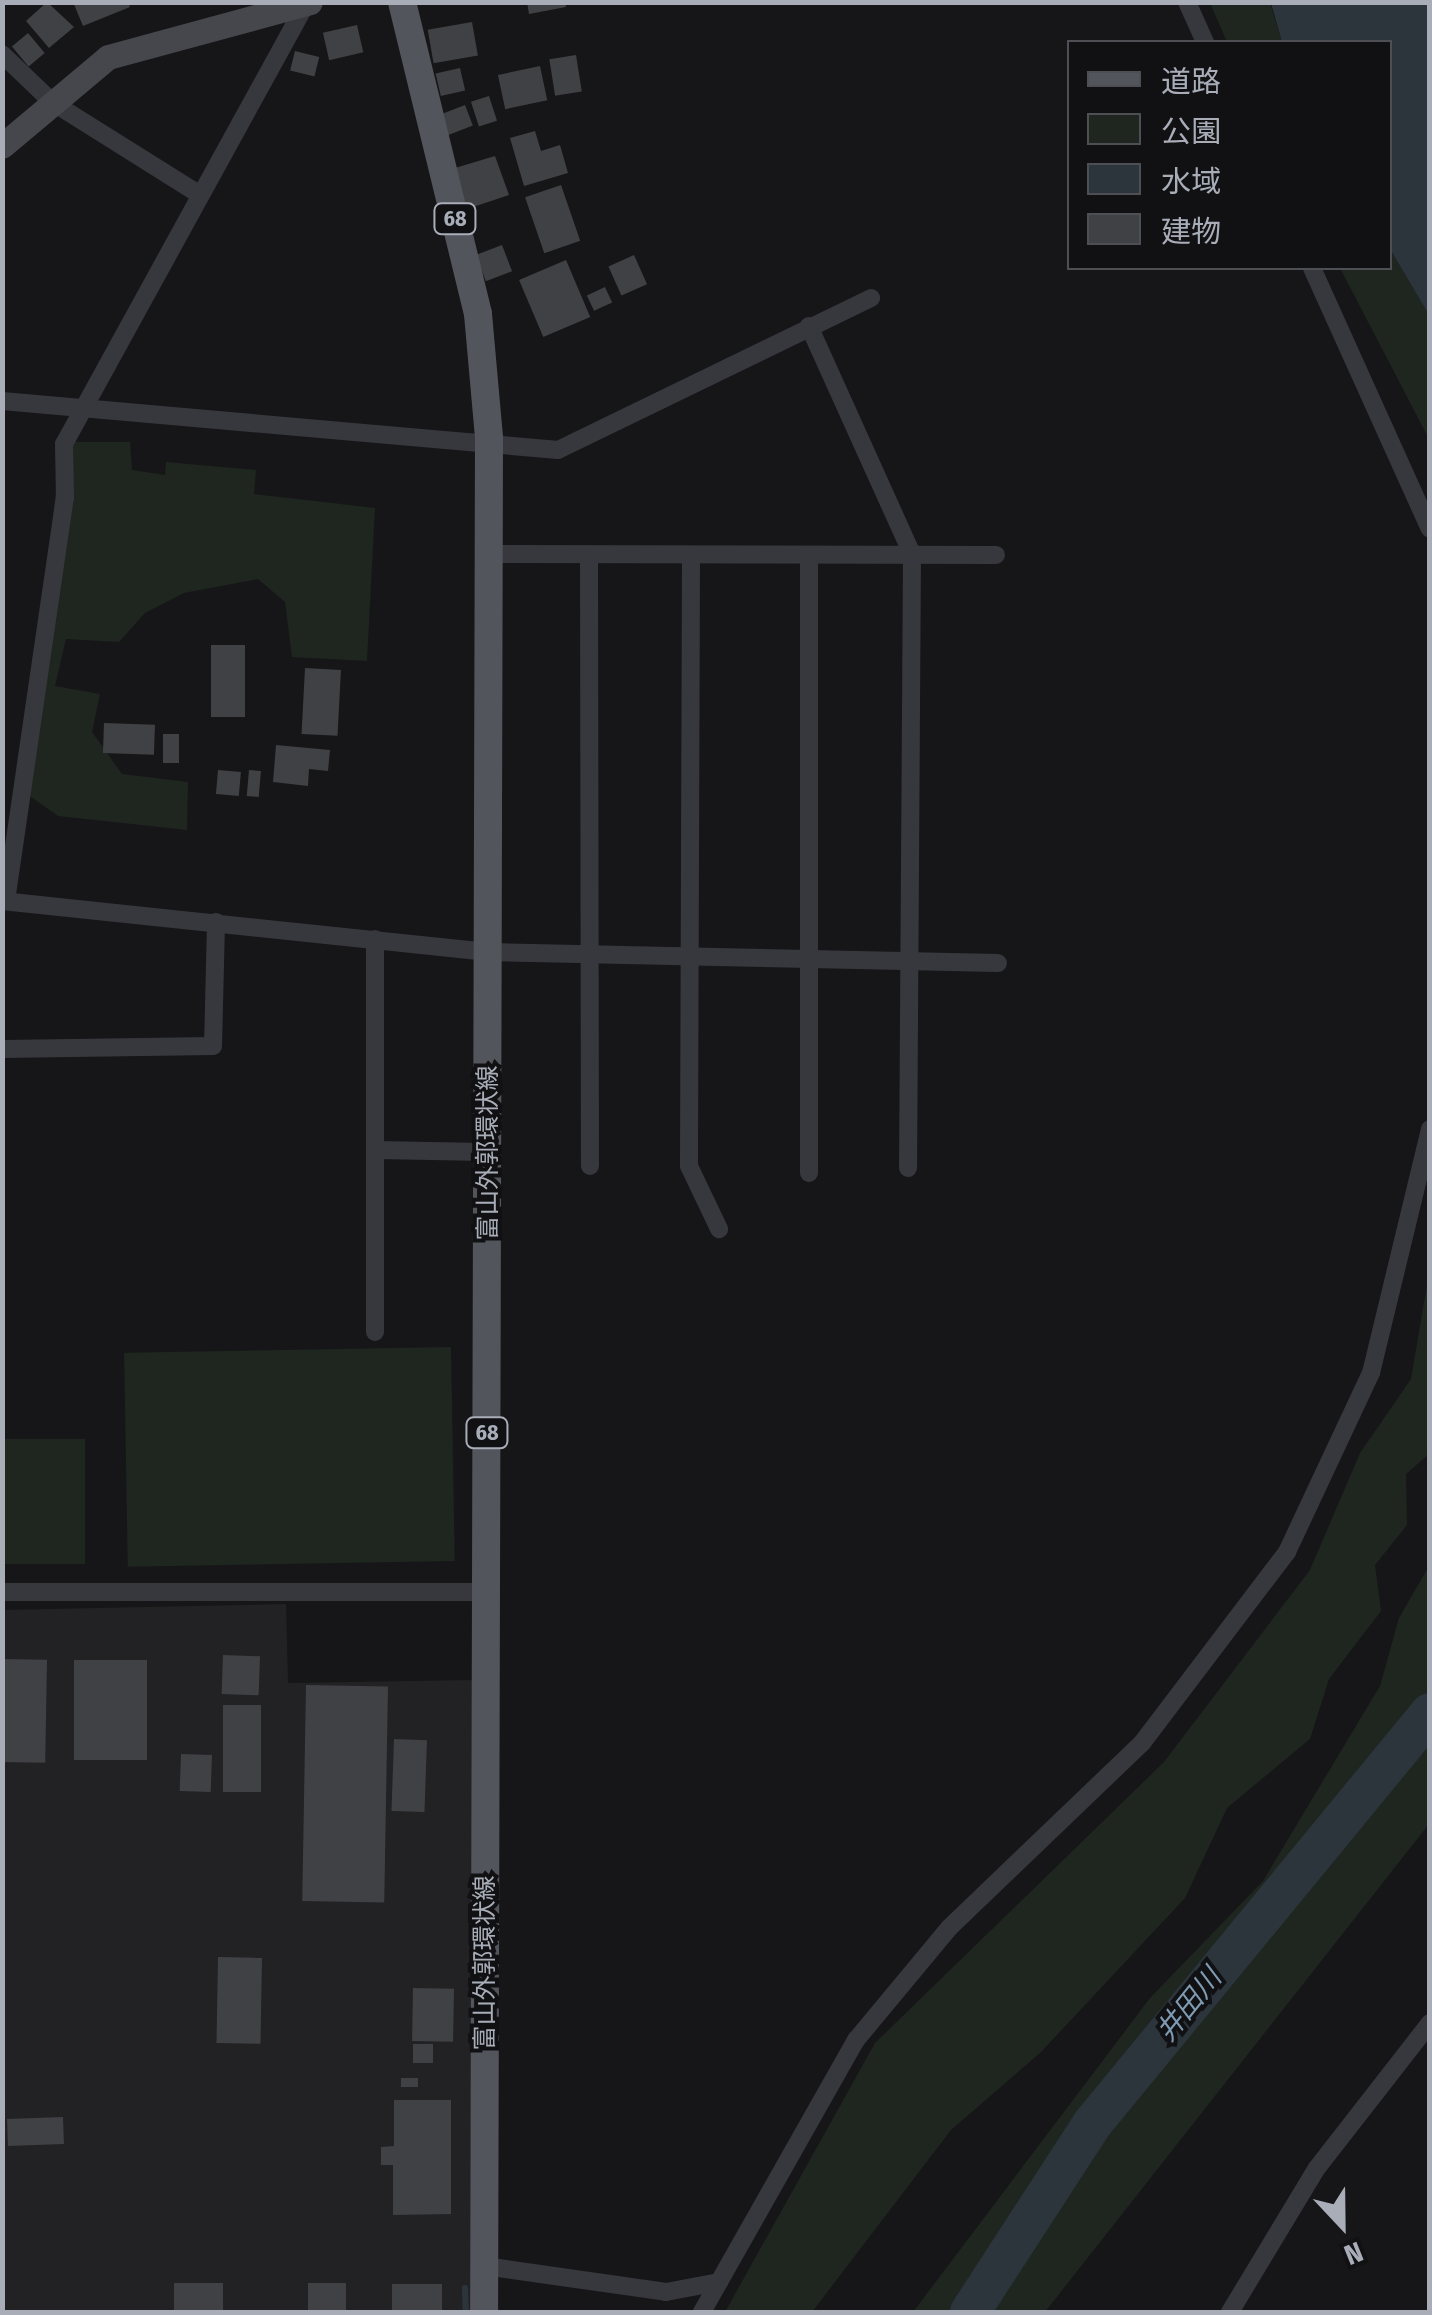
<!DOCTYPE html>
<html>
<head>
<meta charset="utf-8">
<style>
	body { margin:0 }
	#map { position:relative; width:1432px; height:2315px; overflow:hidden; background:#161618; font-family:"Fira Sans Condensed","Noto Sans JP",sans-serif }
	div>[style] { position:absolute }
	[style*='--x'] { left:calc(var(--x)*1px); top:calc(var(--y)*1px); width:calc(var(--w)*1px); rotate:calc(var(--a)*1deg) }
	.built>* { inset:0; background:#222225 }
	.green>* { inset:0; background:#1e261f; transform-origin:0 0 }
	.water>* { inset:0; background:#2c353c }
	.stream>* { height:6px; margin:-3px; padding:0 3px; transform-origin:3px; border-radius:3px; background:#2c353c }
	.river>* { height:40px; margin:-20px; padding:0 20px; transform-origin:20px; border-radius:20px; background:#2c353c }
	.building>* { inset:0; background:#404145; transform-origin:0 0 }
	.street>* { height:18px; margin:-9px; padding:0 9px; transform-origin:9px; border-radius:9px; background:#37383d }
	.secondary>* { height:25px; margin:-12.5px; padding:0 12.5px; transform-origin:12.5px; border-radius:12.5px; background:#45474d }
	.primary>* { height:28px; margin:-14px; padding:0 14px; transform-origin:14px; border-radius:14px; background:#53555c }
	span { translate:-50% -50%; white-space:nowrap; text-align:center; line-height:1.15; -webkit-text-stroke:8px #111113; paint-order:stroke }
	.shield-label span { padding:2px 8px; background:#111113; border:2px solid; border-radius:8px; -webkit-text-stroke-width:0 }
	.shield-label { font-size:22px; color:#a8adb8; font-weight:700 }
	.street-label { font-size:25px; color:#a8adb8 }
	.water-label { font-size:28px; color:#7f9bb3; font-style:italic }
	.frame { position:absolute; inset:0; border:5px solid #a8adb8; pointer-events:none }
	.legend { position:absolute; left:1067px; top:40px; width:325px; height:230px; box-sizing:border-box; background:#111113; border:2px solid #4d4f55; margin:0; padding:12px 18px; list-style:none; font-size:30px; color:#a8adb8 }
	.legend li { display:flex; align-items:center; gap:20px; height:50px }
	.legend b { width:50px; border:2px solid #4d4f55 }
	.north { position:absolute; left:1292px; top:2175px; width:100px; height:100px; -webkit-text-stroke:8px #111113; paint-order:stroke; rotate:158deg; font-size:28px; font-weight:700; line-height:40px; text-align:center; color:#a8adb8 }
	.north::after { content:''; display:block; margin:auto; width:35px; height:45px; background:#a8adb8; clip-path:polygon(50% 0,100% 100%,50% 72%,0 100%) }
</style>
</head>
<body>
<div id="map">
	<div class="built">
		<i style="clip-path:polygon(286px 1604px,288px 1683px,473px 1680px,470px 2312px,3px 2312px,2px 1610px)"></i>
	</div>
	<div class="green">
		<i style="clip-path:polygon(1210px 3px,1270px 3px,1282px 42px,1227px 42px)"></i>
		<i style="clip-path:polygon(1390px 249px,1429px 315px,1429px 439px,1340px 268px,1390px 268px)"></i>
		<i style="clip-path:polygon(72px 442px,130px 442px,132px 470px,165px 475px,166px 462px,256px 470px,254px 494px,375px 508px,367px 661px,292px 657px,285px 602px,258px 579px,184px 593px,145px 613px,119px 642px,66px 639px,55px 686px,100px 694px,92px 732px,122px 774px,188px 782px,187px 830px,58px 816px,24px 792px,59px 461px)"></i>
		<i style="clip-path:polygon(1429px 1273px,1429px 1454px,1406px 1474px,1407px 1525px,1375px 1565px,1381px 1611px,1329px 1679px,1310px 1739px,1227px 1808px,1185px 1898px,1041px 2052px,951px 2130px,812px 2312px,725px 2312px,875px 2043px,1164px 1762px,1310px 1570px,1360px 1453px,1411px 1379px)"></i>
		<i style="left:451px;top:1347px;width:214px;height:327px;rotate:89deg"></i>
		<i style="left:85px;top:1439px;width:125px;height:82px;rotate:90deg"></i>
		<i style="clip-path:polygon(1429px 1566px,1429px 1824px,1045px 2312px,913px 2312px,1150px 1998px,1263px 1881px,1380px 1686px,1399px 1618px)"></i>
	</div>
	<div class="water">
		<i style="clip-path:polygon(1271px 3px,1429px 3px,1429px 315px,1390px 249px,1390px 42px,1282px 42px)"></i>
	</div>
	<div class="stream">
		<i style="--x:465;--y:2288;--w:24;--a:88"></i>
	</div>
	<div class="river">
		<i style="--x:970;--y:2312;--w:224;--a:-57"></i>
		<i style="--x:1092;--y:2124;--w:532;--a:-50.57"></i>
	</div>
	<div class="building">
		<i style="clip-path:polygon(47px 2px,74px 27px,49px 48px,26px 21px)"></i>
		<i style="clip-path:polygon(73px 2px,128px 2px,130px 7px,83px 26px)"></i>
		<i style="clip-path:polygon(527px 2px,565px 2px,566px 7px,529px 14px)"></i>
		<i style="left:472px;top:22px;width:34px;height:45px;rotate:80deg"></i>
		<i style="left:357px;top:25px;width:28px;height:35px;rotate:77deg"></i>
		<i style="left:28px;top:33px;width:26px;height:21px;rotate:50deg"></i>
		<i style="left:295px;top:51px;width:25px;height:20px;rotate:14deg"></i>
		<i style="left:576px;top:55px;width:37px;height:27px;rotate:81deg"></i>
		<i style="left:540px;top:66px;width:35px;height:43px;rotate:78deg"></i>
		<i style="left:460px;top:68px;width:23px;height:25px;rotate:77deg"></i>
		<i style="left:489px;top:96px;width:26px;height:19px;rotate:72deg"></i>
		<i style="left:465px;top:105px;width:22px;height:29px;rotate:69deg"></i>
		<i style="clip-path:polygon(535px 131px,541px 151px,560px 145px,568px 173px,524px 186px,510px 138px)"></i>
		<i style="clip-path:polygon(495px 156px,509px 195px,464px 210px,455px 168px)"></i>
		<i style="left:561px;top:185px;width:59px;height:38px;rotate:71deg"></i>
		<i style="left:502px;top:245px;width:28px;height:28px;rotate:69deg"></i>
		<i style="left:634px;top:255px;width:32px;height:28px;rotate:66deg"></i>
		<i style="left:566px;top:260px;width:62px;height:51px;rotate:67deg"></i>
		<i style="left:605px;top:287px;width:17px;height:20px;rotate:65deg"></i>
		<i style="left:211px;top:645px;width:34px;height:72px"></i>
		<i style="left:305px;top:668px;width:36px;height:66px;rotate:3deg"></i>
		<i style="left:104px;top:723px;width:51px;height:30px;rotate:2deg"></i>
		<i style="left:163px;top:734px;width:16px;height:29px"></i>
		<i style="clip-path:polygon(276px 745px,330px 750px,328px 771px,309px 769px,308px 786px,273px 782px)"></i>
		<i style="left:218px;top:770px;width:23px;height:24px;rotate:5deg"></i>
		<i style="left:249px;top:770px;width:12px;height:26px;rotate:5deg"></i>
		<i style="left:223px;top:1655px;width:37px;height:39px;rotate:2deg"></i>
		<i style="left:2px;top:1659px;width:45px;height:103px;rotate:1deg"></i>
		<i style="left:74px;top:1660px;width:73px;height:100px"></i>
		<i style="left:306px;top:1685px;width:82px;height:216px;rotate:1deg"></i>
		<i style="left:261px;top:1705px;width:87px;height:38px;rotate:90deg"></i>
		<i style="left:394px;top:1739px;width:33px;height:72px;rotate:2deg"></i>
		<i style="left:181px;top:1754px;width:31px;height:37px;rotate:2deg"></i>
		<i style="left:218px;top:1957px;width:44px;height:86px;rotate:1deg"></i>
		<i style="left:413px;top:1988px;width:41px;height:53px;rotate:1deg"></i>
		<i style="left:413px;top:2044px;width:20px;height:19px"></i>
		<i style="left:401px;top:2078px;width:17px;height:9px"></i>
		<i style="clip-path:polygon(394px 2100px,451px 2100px,451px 2214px,393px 2215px,393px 2165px,381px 2165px,381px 2147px,394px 2146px)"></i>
		<i style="left:63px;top:2117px;width:27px;height:56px;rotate:88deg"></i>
		<i style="left:174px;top:2283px;width:49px;height:29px"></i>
		<i style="left:308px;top:2283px;width:38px;height:29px"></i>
		<i style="left:392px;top:2284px;width:50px;height:28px"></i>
	</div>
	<div class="street">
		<i style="--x:1187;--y:2;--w:44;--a:65.8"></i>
		<i style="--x:2;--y:54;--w:69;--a:43.8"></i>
		<i style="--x:52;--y:102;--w:171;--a:32.1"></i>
		<i style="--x:1312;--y:268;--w:286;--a:65.7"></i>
		<i style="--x:809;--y:326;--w:250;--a:65.7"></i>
		<i style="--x:912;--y:554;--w:614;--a:90.37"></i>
		<i style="--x:2;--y:401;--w:558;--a:5.04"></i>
		<i style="--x:558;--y:450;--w:348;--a:-25.9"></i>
		<i style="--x:491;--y:554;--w:505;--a:0.11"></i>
		<i style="--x:589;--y:556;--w:610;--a:89.91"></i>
		<i style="--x:691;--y:557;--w:609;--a:90.19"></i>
		<i style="--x:689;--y:1166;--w:70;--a:64.5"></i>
		<i style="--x:2;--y:901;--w:491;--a:6"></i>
		<i style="--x:490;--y:952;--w:508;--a:1.24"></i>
		<i style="--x:6;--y:901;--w:407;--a:-81.7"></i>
		<i style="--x:65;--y:498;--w:54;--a:-91.1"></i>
		<i style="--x:64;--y:444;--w:504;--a:-61.2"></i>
		<i style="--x:375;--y:939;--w:393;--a:90"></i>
		<i style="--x:2;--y:1049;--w:211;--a:-0.8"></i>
		<i style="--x:213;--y:1046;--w:124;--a:-88.6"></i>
		<i style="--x:375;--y:1150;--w:112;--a:1"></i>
		<i style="--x:809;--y:1173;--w:614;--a:-90"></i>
		<i style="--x:2;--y:1592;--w:485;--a:0"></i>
		<i style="--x:484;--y:2266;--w:184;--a:8.1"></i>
		<i style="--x:666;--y:2292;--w:54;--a:-10.7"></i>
		<i style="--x:702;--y:2312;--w:313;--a:-60.5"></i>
		<i style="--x:856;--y:2040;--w:146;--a:-50.3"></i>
		<i style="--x:949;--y:1928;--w:267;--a:-43.8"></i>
		<i style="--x:1142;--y:1743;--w:240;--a:-52.8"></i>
		<i style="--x:1287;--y:1552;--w:198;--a:-64.9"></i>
		<i style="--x:1371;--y:1373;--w:251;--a:-76.4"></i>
		<i style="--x:1230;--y:2312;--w:168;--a:-58.9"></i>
		<i style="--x:1317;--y:2168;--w:184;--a:-52.1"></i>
	</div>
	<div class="secondary">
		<i style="--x:2;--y:146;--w:138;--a:-40"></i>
		<i style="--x:108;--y:57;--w:209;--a:-15.2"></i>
	</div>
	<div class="primary">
		<i style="--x:402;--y:2;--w:321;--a:76.3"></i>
		<i style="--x:478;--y:314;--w:124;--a:84.9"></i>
		<i style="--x:489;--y:438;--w:1874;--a:90.15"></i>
	</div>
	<div class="shield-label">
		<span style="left:455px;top:219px">68</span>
		<span style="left:487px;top:1433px">68</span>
	</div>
	<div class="street-label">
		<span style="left:488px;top:1153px;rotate:-90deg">富山外郭環状線</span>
		<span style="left:485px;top:1963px;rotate:-90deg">富山外郭環状線</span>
	</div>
	<div class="water-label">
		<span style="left:1189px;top:2005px;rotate:-51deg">井田川</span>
	</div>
	<div class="frame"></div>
	<ul class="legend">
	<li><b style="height:12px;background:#53555c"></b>道路</li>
	<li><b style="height:28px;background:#1e261f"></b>公園</li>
	<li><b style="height:28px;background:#2c353c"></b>水域</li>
	<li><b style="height:28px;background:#404145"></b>建物</li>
	</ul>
	<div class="north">N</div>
</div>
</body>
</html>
